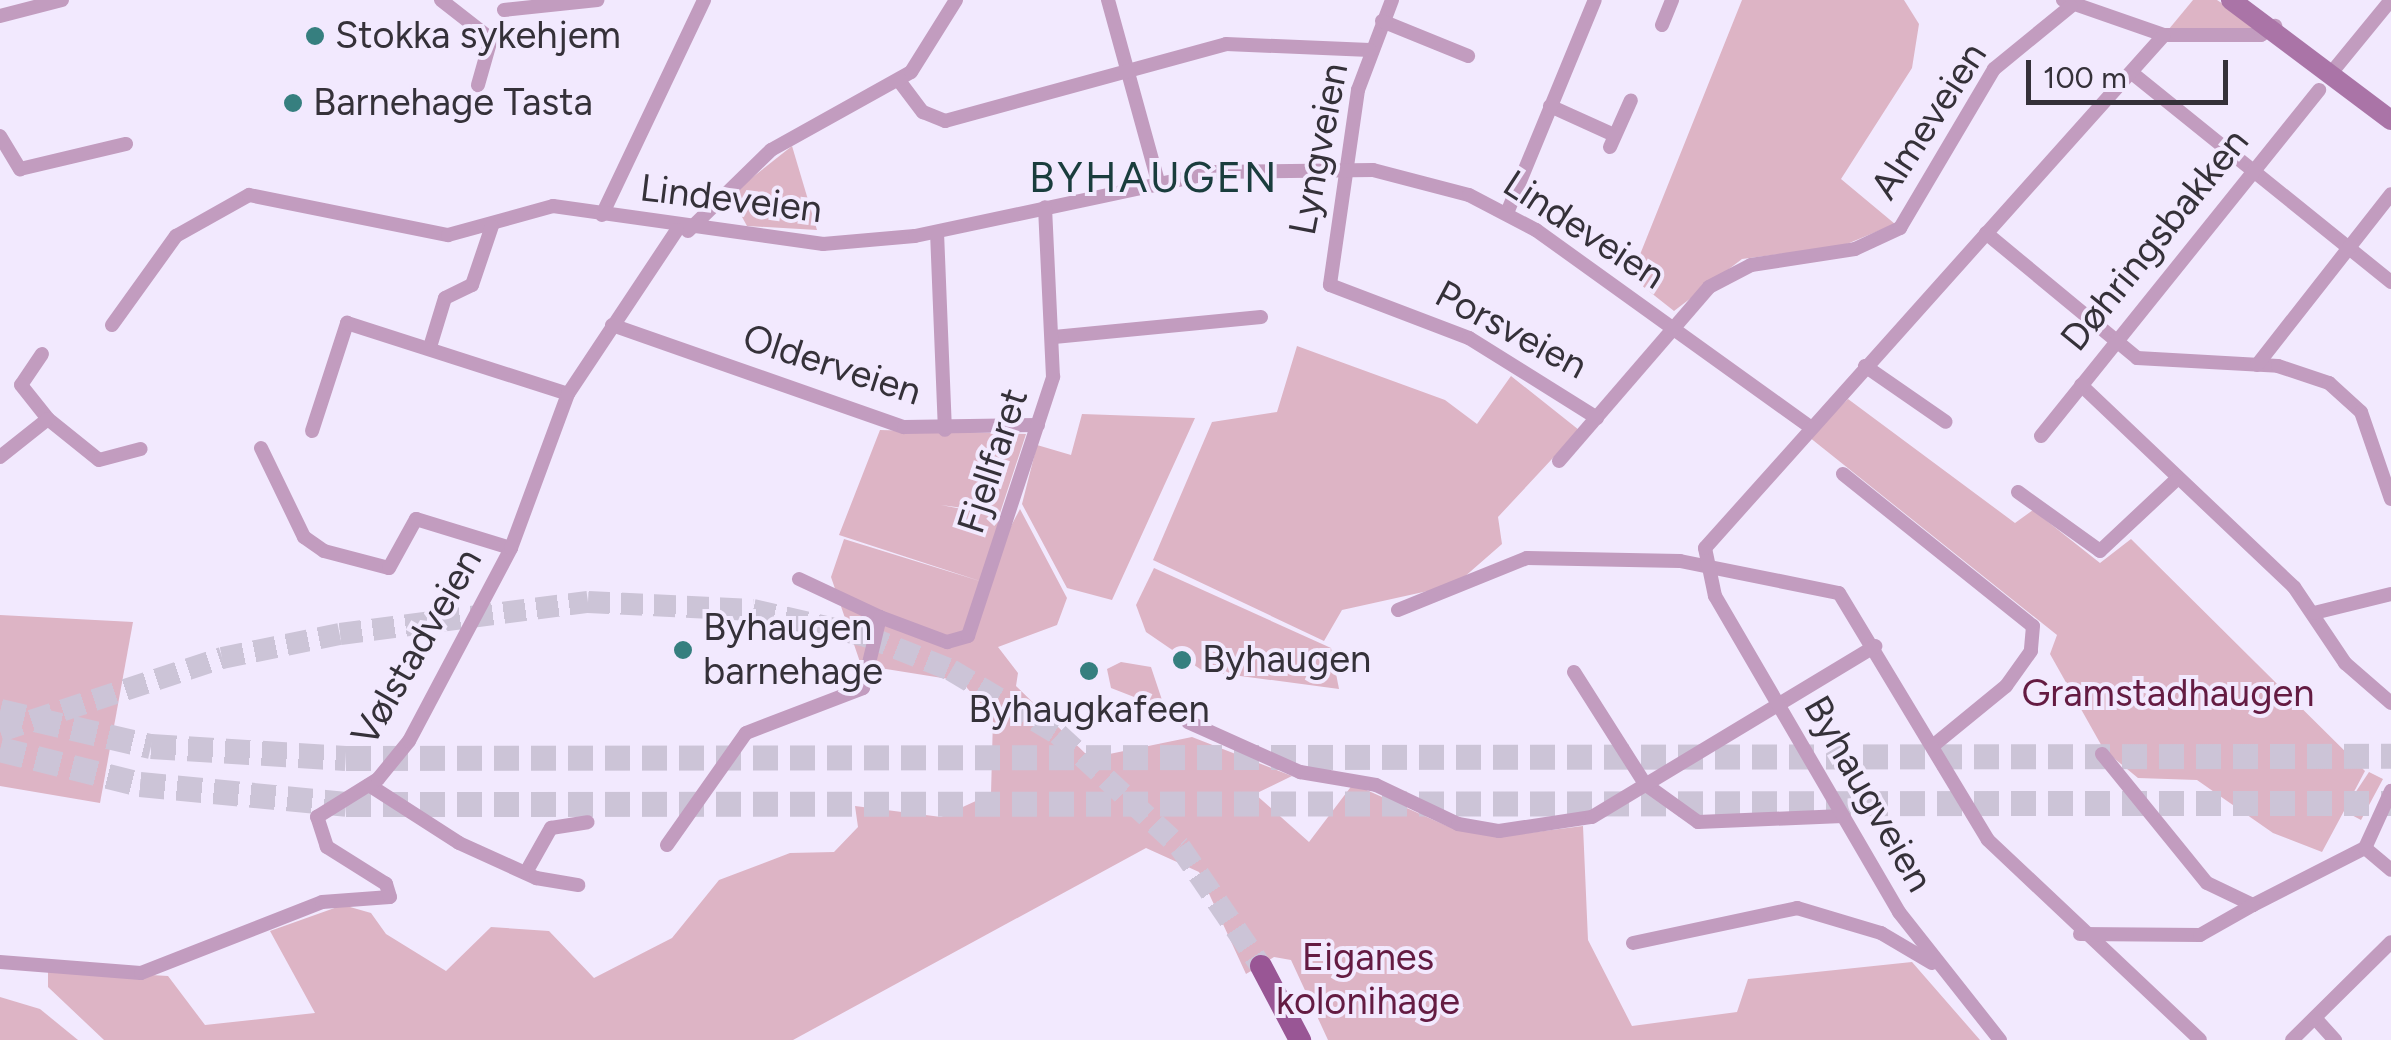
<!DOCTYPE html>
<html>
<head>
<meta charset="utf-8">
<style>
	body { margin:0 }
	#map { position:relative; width:2391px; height:1040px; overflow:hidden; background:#f2e9fe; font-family:Figtree,sans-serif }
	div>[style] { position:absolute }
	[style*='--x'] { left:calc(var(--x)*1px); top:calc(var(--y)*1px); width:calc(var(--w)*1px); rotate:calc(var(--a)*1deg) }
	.green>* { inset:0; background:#ddb4c5 }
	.primary-tunnel>* { height:22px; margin-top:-11px; transform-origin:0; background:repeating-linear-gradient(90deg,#ccc4d7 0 22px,transparent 0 33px) }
	.motorway-tunnel>* { height:25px; margin-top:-12.5px; transform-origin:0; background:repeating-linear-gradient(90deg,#ccc4d7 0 25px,transparent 0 37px) }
	.minor>* { height:14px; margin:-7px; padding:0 7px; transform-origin:7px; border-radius:7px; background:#c29cbf }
	.secondary>* { height:20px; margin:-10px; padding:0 10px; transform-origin:10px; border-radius:10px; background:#aa74a7 }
	.primary>* { height:22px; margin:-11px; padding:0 11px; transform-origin:11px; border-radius:11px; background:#995695 }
	.dots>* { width:28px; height:28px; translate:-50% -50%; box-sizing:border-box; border:5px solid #f2e9fe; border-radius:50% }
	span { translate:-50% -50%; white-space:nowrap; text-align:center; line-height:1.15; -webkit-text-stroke:8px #f2e9fe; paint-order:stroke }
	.poi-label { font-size:38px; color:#353139 }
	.left { translate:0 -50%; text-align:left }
	.street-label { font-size:38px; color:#353139 }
	.park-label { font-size:38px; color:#641b42 }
	.quarter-label { font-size:42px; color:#1a3d3d; letter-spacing:2.5px }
	.scale { position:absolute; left:2026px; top:60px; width:202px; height:45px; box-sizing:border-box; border:5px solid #353139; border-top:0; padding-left:12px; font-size:30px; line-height:35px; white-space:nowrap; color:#353139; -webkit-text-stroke:8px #f2e9fe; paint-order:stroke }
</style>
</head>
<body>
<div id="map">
	<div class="green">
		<i style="clip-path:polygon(1742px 0,1904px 0,1919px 24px,1912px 68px,1841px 179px,1895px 224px,1842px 246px,1742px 259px,1674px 311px,1631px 277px)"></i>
		<i style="clip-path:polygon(2193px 0,2217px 0,2266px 33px,2164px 35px)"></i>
		<i style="clip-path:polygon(792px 146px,817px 230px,747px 226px,730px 195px)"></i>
		<i style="clip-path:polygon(1297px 346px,1445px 400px,1477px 424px,1511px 376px,1579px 430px,1498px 517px,1502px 544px,1455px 585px,1342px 610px,1324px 641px,1153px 560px,1212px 422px,1277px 412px)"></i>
		<i style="clip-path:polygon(1848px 399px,2015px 523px,2033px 510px,2100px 563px,2131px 539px,2365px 771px,2347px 805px,2369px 772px,2383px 779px,2361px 820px,2344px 811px,2322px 852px,2273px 833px,2197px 780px,2138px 778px,2104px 750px,2050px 654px,2057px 635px,1809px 437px)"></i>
		<i style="clip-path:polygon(1082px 414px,1195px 418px,1112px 600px,1067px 588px,1022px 504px,1037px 445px,1071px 455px)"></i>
		<i style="clip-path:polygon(880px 430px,1026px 434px,1000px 513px,941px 505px,1004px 517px,988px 570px,1020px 509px,1067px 598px,1057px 625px,998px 647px,1018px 673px,1016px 686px,1090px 758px,1192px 737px,1292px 776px,1255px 794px,1309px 842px,1353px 784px,1447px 826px,1520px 834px,1583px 826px,1588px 940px,1632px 1026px,1737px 1012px,1748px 979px,1912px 962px,1980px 1040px,1328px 1040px,1291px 960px,1274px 957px,1246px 974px,1199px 872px,1146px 848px,793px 1040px,104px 1040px,48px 987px,48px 969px,168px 976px,205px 1025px,315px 1013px,270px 931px,343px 905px,371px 913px,386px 934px,446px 971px,491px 927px,549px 931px,594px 978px,672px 938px,719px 880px,790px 853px,834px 852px,858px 827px,855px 806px,941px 817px,991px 794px,993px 718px,961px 681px,861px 665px,831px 577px,844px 539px,983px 582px,839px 535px)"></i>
		<i style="clip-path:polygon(1154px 568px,1331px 648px,1339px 689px,1203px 671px,1146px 632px,1136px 605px)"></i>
		<i style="clip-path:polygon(0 615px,133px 622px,100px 803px,0 786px)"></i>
		<i style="clip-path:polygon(1121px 662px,1151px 667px,1165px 709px,1111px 688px,1107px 669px)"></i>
		<i style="clip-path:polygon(0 997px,40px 1009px,78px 1040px,0 1040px)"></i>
	</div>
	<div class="primary-tunnel">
		<i style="--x:0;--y:731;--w:234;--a:-18.2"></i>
		<i style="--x:222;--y:658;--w:120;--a:-11.5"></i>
		<i style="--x:340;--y:634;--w:250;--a:-7.4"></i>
		<i style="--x:588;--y:602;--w:165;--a:2.8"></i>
		<i style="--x:753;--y:610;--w:116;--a:13"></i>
		<i style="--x:866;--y:636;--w:92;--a:21.8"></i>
		<i style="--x:951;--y:670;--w:125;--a:30.9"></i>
		<i style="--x:1058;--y:734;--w:166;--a:42.8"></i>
		<i style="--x:1180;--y:847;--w:144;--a:55.8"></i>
	</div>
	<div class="motorway-tunnel">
		<i style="--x:0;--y:711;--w:155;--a:13.1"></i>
		<i style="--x:151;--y:746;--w:195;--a:3.5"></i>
		<i style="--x:346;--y:758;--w:2045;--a:-0.06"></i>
		<i style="--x:0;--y:749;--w:144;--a:14"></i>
		<i style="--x:140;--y:784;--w:207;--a:5.5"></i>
		<i style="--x:346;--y:804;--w:2045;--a:-0.03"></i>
	</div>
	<div class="minor">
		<i style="--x:441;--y:0;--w:63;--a:38"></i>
		<i style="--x:491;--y:39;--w:48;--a:105.8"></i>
		<i style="--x:1108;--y:0;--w:189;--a:74.6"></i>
		<i style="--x:1392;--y:0;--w:96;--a:110.7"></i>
		<i style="--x:1358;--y:90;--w:197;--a:98.2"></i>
		<i style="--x:1330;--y:285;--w:149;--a:20.9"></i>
		<i style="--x:1469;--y:338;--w:151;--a:32"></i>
		<i style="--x:2063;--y:0;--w:107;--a:19.1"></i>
		<i style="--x:2164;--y:35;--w:97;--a:0"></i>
		<i style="--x:2261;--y:35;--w:17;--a:-33"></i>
		<i style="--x:504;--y:10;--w:94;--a:-6.1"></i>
		<i style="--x:0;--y:16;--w:64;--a:-14.5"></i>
		<i style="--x:1382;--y:21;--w:93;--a:22.1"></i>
		<i style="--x:1662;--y:25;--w:27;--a:-68"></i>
		<i style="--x:2332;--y:72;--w:93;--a:-50.7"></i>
		<i style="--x:2132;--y:73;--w:333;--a:38.9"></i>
		<i style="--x:900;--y:82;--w:38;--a:53"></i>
		<i style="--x:923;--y:112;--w:24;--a:22"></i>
		<i style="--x:945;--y:121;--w:291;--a:-15.3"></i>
		<i style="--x:1226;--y:44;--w:144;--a:2.4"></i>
		<i style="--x:1550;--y:106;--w:70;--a:24.4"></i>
		<i style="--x:0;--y:136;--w:39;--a:59"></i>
		<i style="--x:20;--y:169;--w:109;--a:-13.3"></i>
		<i style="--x:1610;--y:147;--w:51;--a:-65.9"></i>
		<i style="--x:1507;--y:213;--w:230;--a:-67.6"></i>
		<i style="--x:602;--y:215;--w:238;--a:-64.6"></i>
		<i style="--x:688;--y:231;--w:116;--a:-44.3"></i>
		<i style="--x:771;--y:150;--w:160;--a:-29.1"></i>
		<i style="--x:911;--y:72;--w:85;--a:-58"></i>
		<i style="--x:937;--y:232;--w:198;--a:87.7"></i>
		<i style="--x:1986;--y:233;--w:196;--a:39.6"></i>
		<i style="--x:2137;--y:358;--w:141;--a:3.2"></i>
		<i style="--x:2278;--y:366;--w:54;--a:18.4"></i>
		<i style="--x:2329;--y:383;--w:43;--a:42.2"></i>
		<i style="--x:2361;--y:412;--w:92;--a:71"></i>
		<i style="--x:112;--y:325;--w:110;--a:-54.3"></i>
		<i style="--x:176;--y:236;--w:84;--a:-29.3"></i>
		<i style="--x:249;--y:195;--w:203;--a:11.4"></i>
		<i style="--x:448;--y:235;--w:109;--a:-15.4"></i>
		<i style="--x:553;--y:206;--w:273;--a:8"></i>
		<i style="--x:823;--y:244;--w:92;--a:-5"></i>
		<i style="--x:915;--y:236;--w:307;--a:-12"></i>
		<i style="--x:1215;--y:172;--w:158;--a:-0.7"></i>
		<i style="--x:1373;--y:170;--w:99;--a:14.6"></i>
		<i style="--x:1469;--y:195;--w:76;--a:27.6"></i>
		<i style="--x:1536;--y:230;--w:334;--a:35.7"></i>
		<i style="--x:612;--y:325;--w:309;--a:19.3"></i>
		<i style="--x:904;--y:427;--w:134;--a:-0.9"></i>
		<i style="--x:1054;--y:337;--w:208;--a:-5.5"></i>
		<i style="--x:430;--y:347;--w:51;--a:-73"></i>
		<i style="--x:445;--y:298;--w:30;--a:-26"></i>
		<i style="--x:472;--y:285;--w:62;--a:-71.3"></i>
		<i style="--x:42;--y:354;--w:37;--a:124"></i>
		<i style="--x:21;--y:385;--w:43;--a:51.5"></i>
		<i style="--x:48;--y:419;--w:65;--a:38.8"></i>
		<i style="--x:99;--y:460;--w:43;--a:-14.7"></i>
		<i style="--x:2257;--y:365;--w:217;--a:-51.9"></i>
		<i style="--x:1865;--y:366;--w:98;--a:34.7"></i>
		<i style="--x:2081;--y:385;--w:294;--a:43.5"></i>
		<i style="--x:2294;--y:587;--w:92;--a:56.1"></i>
		<i style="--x:2345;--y:663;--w:61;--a:41"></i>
		<i style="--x:312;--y:431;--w:114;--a:-72"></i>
		<i style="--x:347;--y:323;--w:232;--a:17.8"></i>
		<i style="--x:2041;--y:436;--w:444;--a:-51.2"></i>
		<i style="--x:261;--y:448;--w:99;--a:64.2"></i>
		<i style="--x:304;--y:537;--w:24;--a:35"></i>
		<i style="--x:324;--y:551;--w:67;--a:14.7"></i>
		<i style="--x:389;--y:568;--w:56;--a:-61.1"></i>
		<i style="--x:416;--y:519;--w:99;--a:17"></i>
		<i style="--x:0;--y:457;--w:61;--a:-38.4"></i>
		<i style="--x:1559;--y:461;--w:230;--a:-49.2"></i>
		<i style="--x:1709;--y:287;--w:47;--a:-27.6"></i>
		<i style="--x:1751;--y:265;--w:105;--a:-8.7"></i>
		<i style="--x:1855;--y:249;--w:50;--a:-25"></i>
		<i style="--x:1900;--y:228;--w:185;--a:-59.4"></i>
		<i style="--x:1994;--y:69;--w:99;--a:-39.3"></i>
		<i style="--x:1843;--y:474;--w:243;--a:38.7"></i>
		<i style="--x:2033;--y:626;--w:25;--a:95"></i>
		<i style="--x:2031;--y:651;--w:43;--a:125.5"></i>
		<i style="--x:2006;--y:686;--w:93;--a:140.7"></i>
		<i style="--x:2018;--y:492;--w:101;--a:35.7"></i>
		<i style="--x:2100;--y:551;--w:104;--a:-43.1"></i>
		<i style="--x:799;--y:579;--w:89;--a:25.1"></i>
		<i style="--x:1398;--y:610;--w:139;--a:-22"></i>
		<i style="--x:1527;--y:558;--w:153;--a:1.1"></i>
		<i style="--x:1680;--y:561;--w:162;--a:11.4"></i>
		<i style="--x:1839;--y:593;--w:288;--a:58.9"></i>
		<i style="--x:1988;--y:840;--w:291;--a:43.3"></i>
		<i style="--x:2314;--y:613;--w:79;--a:-13.9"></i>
		<i style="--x:1574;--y:672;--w:133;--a:57.6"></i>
		<i style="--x:1645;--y:784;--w:65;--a:35.6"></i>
		<i style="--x:1698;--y:822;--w:145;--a:-2.4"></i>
		<i style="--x:1188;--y:722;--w:123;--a:24.1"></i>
		<i style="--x:1300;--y:772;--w:77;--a:9.7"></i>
		<i style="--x:1376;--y:785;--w:91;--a:25.4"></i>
		<i style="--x:1458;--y:824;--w:42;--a:9.7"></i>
		<i style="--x:1499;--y:831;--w:94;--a:-8.6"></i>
		<i style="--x:1592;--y:817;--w:331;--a:-31.1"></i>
		<i style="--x:2102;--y:754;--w:166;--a:50.9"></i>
		<i style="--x:2207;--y:883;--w:51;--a:25.6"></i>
		<i style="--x:2253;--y:905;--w:126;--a:-27"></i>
		<i style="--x:2365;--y:848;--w:63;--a:-65.5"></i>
		<i style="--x:369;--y:785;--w:107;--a:32.8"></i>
		<i style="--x:459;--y:843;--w:85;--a:24.4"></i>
		<i style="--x:536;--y:878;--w:43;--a:9.5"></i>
		<i style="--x:667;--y:845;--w:137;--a:-54.8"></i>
		<i style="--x:746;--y:733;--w:125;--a:-21"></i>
		<i style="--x:863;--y:688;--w:73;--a:-76.5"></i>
		<i style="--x:880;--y:617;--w:72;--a:20.5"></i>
		<i style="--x:947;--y:642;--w:22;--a:-16"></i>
		<i style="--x:968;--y:636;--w:273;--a:-71.8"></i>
		<i style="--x:1053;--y:377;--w:170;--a:-92.7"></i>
		<i style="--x:2365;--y:848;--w:34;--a:40"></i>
		<i style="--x:529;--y:867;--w:45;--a:-60.6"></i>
		<i style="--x:551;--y:828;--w:37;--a:-9"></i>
		<i style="--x:2080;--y:934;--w:120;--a:0.5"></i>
		<i style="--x:2200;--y:935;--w:61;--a:-29.5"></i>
		<i style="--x:1633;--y:943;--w:168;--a:-12"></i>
		<i style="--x:1797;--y:908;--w:88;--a:16.6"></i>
		<i style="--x:1881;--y:933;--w:59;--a:30.5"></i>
		<i style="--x:0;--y:962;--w:141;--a:4.5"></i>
		<i style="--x:141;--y:973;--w:194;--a:-21.4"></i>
		<i style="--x:322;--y:902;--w:68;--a:-4.2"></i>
		<i style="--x:390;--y:897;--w:14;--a:-107"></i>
		<i style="--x:386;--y:884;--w:70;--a:-147.9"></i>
		<i style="--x:327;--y:847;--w:32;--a:-108"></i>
		<i style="--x:317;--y:817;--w:72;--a:-31.9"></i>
		<i style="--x:378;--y:779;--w:49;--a:-50.8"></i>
		<i style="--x:409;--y:741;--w:218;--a:-62.1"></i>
		<i style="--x:511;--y:548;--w:164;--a:-69.7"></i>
		<i style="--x:568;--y:394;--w:197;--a:-56.4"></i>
		<i style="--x:2315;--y:1018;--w:30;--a:48"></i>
		<i style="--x:2000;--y:1040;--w:163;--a:-128.3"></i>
		<i style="--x:1899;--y:912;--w:366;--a:-120.2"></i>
		<i style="--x:1715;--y:596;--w:49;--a:-101.8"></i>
		<i style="--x:1705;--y:548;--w:688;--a:-48.18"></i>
		<i style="--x:2292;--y:1040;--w:139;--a:-44.7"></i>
	</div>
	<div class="secondary">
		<i style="--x:2231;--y:0;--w:200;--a:36.9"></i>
	</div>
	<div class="primary">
		<i style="--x:1261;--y:966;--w:84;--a:62.2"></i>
	</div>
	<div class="dots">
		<i style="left:315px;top:36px;background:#367f7f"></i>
		<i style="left:293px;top:103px;background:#367f7f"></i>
		<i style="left:683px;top:650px;background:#367f7f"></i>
		<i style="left:1182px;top:660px;background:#367f7f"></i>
		<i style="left:1089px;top:671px;background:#367f7f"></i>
	</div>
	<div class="poi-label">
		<span class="left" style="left:335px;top:36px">Stokka sykehjem</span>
		<span class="left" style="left:313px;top:103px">Barnehage Tasta</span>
		<span class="left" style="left:703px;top:650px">Byhaugen<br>barnehage</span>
		<span class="left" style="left:1202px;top:660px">Byhaugen</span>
		<span style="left:1089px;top:710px">Byhaugkafeen</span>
	</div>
	<div class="street-label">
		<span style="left:1929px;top:121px;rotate:-57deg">Almeveien</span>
		<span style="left:1319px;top:149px;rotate:-79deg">Lyngveien</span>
		<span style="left:731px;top:199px;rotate:7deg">Lindeveien</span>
		<span style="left:1584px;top:230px;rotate:33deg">Lindeveien</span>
		<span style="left:2155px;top:240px;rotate:-51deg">Døhringsbakken</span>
		<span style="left:1511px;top:330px;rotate:28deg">Porsveien</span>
		<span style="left:832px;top:365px;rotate:18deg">Olderveien</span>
		<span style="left:993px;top:461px;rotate:-72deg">Fjellfaret</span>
		<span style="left:417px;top:647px;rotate:-60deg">Vølstadveien</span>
		<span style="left:1868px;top:794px;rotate:60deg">Byhaugveien</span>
	</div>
	<div class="park-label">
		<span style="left:2168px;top:694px">Gramstadhaugen</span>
		<span style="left:1368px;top:980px">Eiganes<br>kolonihage</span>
	</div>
	<div class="quarter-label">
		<span style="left:1154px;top:178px">BYHAUGEN</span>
	</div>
	<div class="scale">100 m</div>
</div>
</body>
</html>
